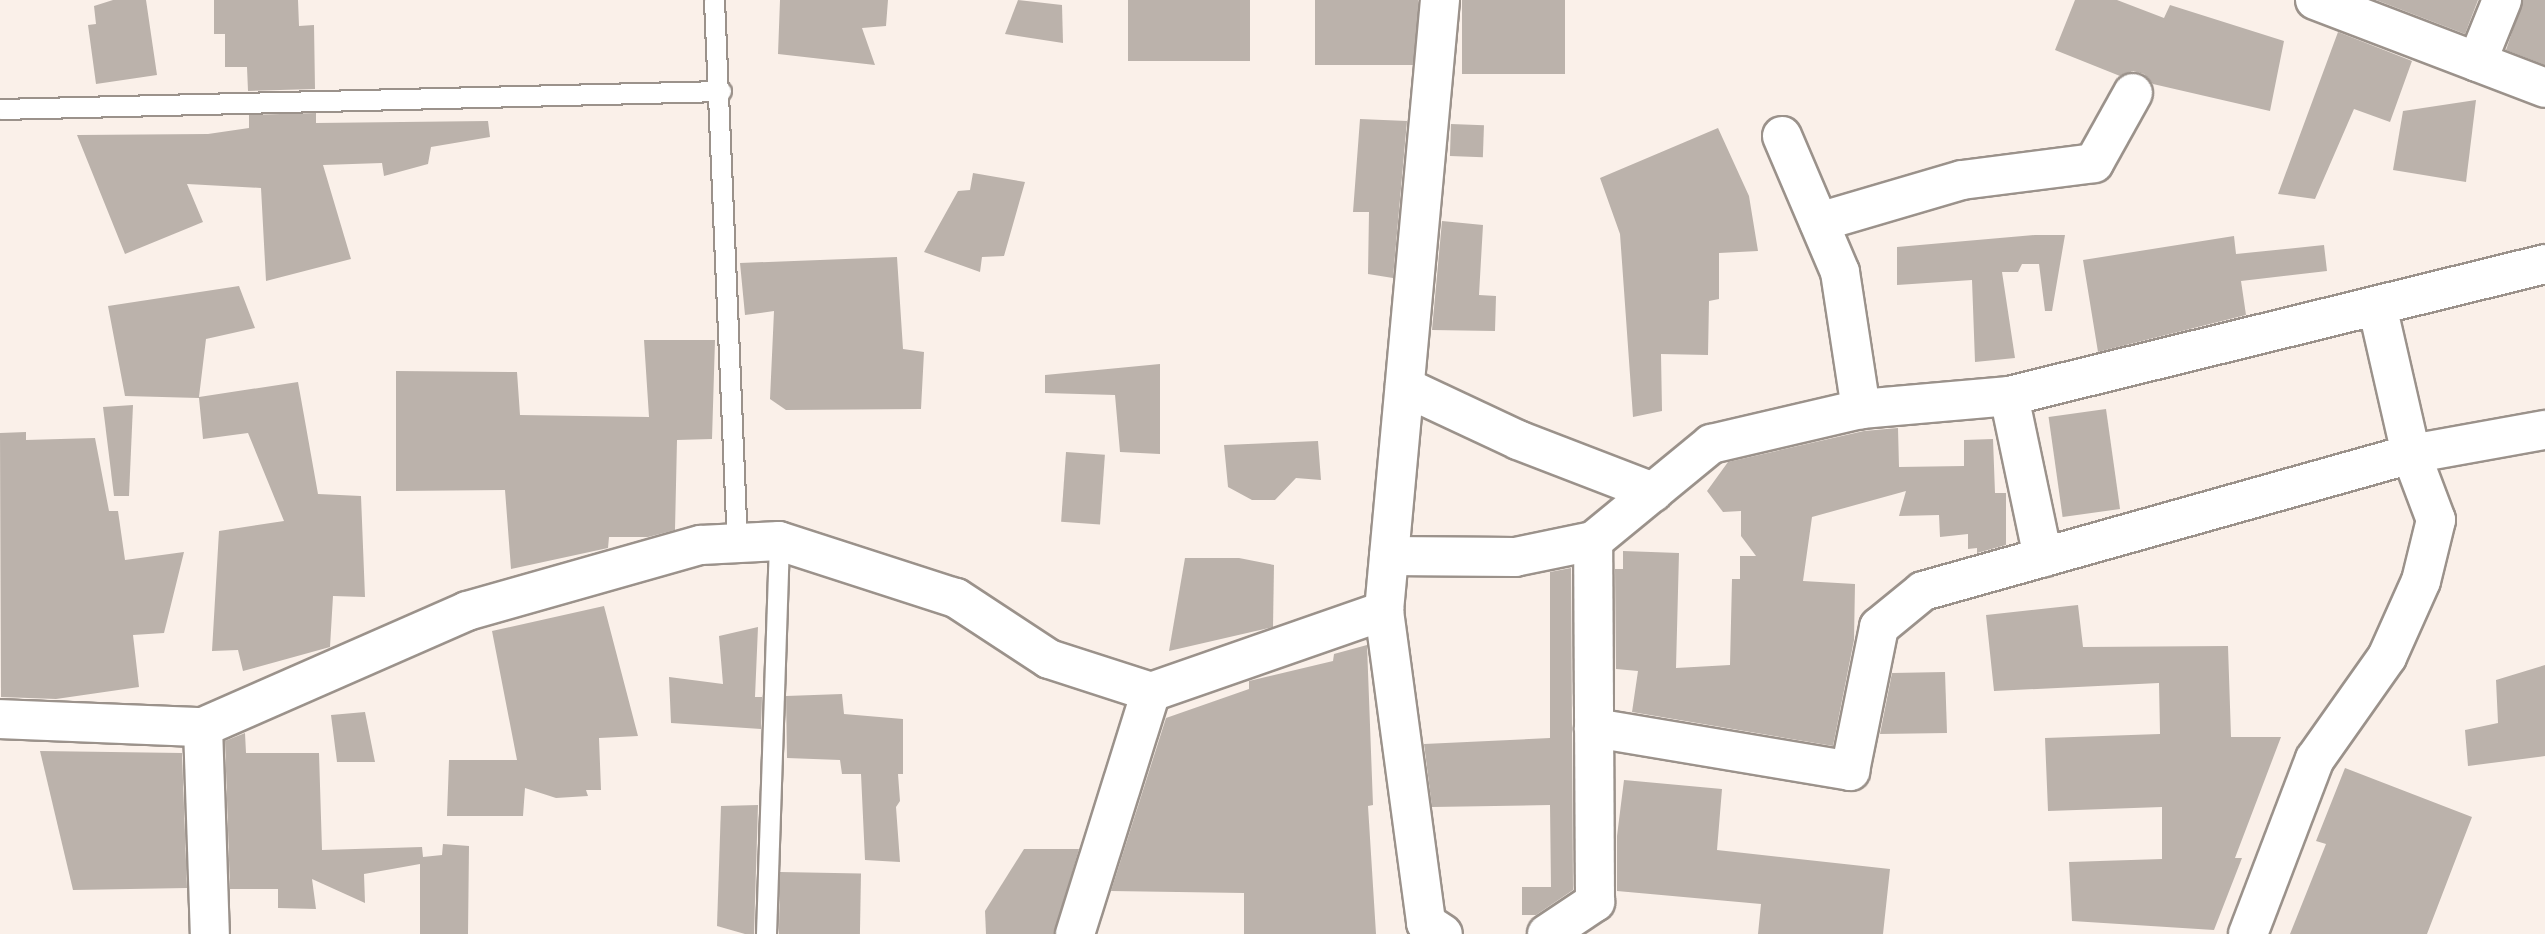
<!DOCTYPE html>
<html>
<head>
<meta charset="utf-8">
<style>
	body { margin:0 }
	#map { position:relative; width:2545px; height:934px; overflow:hidden; background:#faf0e9; font-family:Overpass,sans-serif }
	div>[style] { position:absolute }
	[style*='--x'] { left:calc(var(--x)*1px); top:calc(var(--y)*1px); width:calc(var(--w)*1px); rotate:calc(var(--a)*1deg) }
	.building>* { inset:0; background:#bbb2ab; transform-origin:0 0 }
	.roads { filter:drop-shadow(2px 0 #9b928b) drop-shadow(-2px 0 #9b928b) drop-shadow(0 2px #9b928b) drop-shadow(0 -2px #9b928b) }
	.service>* { height:19px; margin:-9.5px; padding:0 9.5px; transform-origin:9.5px; border-radius:9.5px; background:#fff }
	.minor>* { height:38px; margin:-19px; padding:0 19px; transform-origin:19px; border-radius:19px; background:#fff }
	.tertiary>* { height:38px; margin:-19px; padding:0 19px; transform-origin:19px; border-radius:19px; background:#fff }
	span { translate:-50% -50%; white-space:nowrap; text-align:center; line-height:1.15; -webkit-text-stroke:7px #fff; paint-order:stroke }
</style>
</head>
<body>
<div id="map">
	<div class="building">
		<i style="clip-path:polygon(113px 0,146px 0,157px 75px,96px 84px,88px 25px,96px 24px,94px 6px)"></i>
		<i style="clip-path:polygon(214px 0,298px 0,299px 26px,314px 25px,315px 89px,248px 91px,247px 67px,225px 67px,225px 34px,214px 34px)"></i>
		<i style="clip-path:polygon(780px 0,888px 0,886px 26px,862px 28px,875px 65px,778px 54px)"></i>
		<i style="clip-path:polygon(1018px 0,1062px 5px,1063px 43px,1005px 34px)"></i>
		<i style="left:1128px;top:0;width:122px;height:61px"></i>
		<i style="left:1315px;top:0;width:103px;height:65px"></i>
		<i style="left:1462px;top:0;width:103px;height:74px"></i>
		<i style="clip-path:polygon(2075px 0,2117px 0,2164px 18px,2170px 5px,2284px 41px,2270px 111px,2153px 84px,2144px 74px,2133px 71px,2120px 76px,2055px 50px)"></i>
		<i style="clip-path:polygon(2376px 0,2478px 0,2465px 34px)"></i>
		<i style="clip-path:polygon(2523px 0,2545px 0,2545px 65px,2506px 50px)"></i>
		<i style="clip-path:polygon(2338px 32px,2412px 61px,2390px 122px,2354px 109px,2315px 199px,2278px 194px)"></i>
		<i style="clip-path:polygon(2476px 100px,2466px 182px,2393px 170px,2403px 111px)"></i>
		<i style="clip-path:polygon(316px 113px,316px 123px,488px 121px,490px 137px,431px 147px,428px 164px,384px 176px,382px 163px,323px 165px,351px 259px,266px 281px,261px 188px,187px 184px,203px 222px,125px 254px,77px 135px,208px 134px,249px 128px,249px 115px)"></i>
		<i style="clip-path:polygon(1360px 119px,1407px 121px,1393px 278px,1368px 274px,1369px 212px,1353px 212px)"></i>
		<i style="left:1451px;top:124px;width:33px;height:32px;rotate:2deg"></i>
		<i style="clip-path:polygon(1718px 128px,1749px 196px,1758px 251px,1719px 253px,1719px 299px,1709px 301px,1708px 355px,1661px 354px,1662px 411px,1633px 417px,1620px 234px,1600px 178px)"></i>
		<i style="clip-path:polygon(973px 173px,1025px 182px,1004px 256px,982px 257px,980px 272px,924px 252px,958px 191px,970px 190px)"></i>
		<i style="clip-path:polygon(1442px 221px,1483px 225px,1479px 295px,1496px 296px,1495px 331px,1432px 330px)"></i>
		<i style="clip-path:polygon(2035px 235px,2065px 235px,2052px 311px,2045px 311px,2039px 264px,2022px 264px,2018px 272px,2002px 272px,2015px 358px,1975px 362px,1972px 280px,1897px 285px,1897px 247px)"></i>
		<i style="clip-path:polygon(2234px 236px,2236px 254px,2324px 245px,2327px 271px,2241px 281px,2246px 315px,2098px 352px,2083px 260px)"></i>
		<i style="clip-path:polygon(897px 257px,903px 349px,924px 352px,921px 409px,786px 410px,770px 399px,774px 311px,745px 315px,740px 263px)"></i>
		<i style="clip-path:polygon(239px 286px,255px 328px,206px 339px,199px 397px,298px 382px,318px 494px,361px 496px,365px 597px,333px 596px,330px 647px,243px 671px,238px 650px,212px 651px,219px 531px,284px 521px,248px 433px,203px 439px,199px 398px,125px 396px,108px 306px)"></i>
		<i style="clip-path:polygon(644px 340px,715px 340px,712px 439px,677px 440px,675px 530px,648px 537px,609px 537px,608px 548px,511px 569px,505px 490px,396px 491px,396px 371px,517px 372px,520px 415px,649px 417px)"></i>
		<i style="clip-path:polygon(1160px 364px,1160px 454px,1120px 452px,1115px 395px,1045px 393px,1045px 375px)"></i>
		<i style="clip-path:polygon(133px 405px,129px 496px,114px 496px,103px 407px)"></i>
		<i style="left:2106px;top:409px;width:101px;height:58px;rotate:82deg"></i>
		<i style="clip-path:polygon(1898px 428px,1899px 467px,1964px 466px,1964px 440px,1993px 439px,1995px 493px,2006px 493px,2006px 545px,1977px 553px,1977px 548px,1968px 549px,1968px 534px,1940px 537px,1939px 515px,1899px 516px,1906px 491px,1812px 517px,1803px 581px,1855px 584px,1854px 640px,1833px 746px,1632px 712px,1638px 671px,1616px 669px,1615px 569px,1623px 569px,1623px 551px,1679px 553px,1676px 668px,1730px 665px,1732px 579px,1740px 579px,1740px 556px,1756px 556px,1741px 536px,1741px 511px,1723px 512px,1707px 491px,1728px 462px,1864px 431px)"></i>
		<i style="clip-path:polygon(26px 432px,26px 440px,95px 438px,109px 511px,118px 511px,125px 560px,184px 552px,164px 633px,133px 635px,139px 687px,56px 699px,1px 697px,0 433px)"></i>
		<i style="clip-path:polygon(1318px 441px,1321px 480px,1296px 478px,1275px 500px,1252px 500px,1228px 487px,1224px 445px)"></i>
		<i style="left:1066px;top:452px;width:39px;height:70px;rotate:4deg"></i>
		<i style="clip-path:polygon(1185px 558px,1239px 558px,1274px 565px,1273px 627px,1169px 651px)"></i>
		<i style="clip-path:polygon(1571px 568px,1573px 890px,1536px 915px,1522px 915px,1522px 887px,1551px 887px,1550px 805px,1432px 807px,1424px 744px,1550px 738px,1550px 572px)"></i>
		<i style="clip-path:polygon(2078px 605px,2083px 647px,2228px 646px,2231px 737px,2281px 737px,2235px 858px,2242px 858px,2214px 930px,2072px 921px,2069px 862px,2162px 859px,2162px 807px,2048px 811px,2045px 738px,2160px 734px,2159px 683px,1994px 691px,1986px 615px)"></i>
		<i style="clip-path:polygon(604px 606px,638px 736px,599px 738px,601px 790px,586px 790px,588px 796px,556px 798px,525px 788px,523px 816px,447px 816px,449px 760px,517px 760px,492px 631px)"></i>
		<i style="clip-path:polygon(758px 627px,755px 697px,762px 697px,761px 729px,671px 723px,669px 677px,723px 684px,719px 636px)"></i>
		<i style="clip-path:polygon(1367px 645px,1373px 805px,1368px 806px,1376px 934px,1244px 934px,1244px 893px,1111px 891px,1166px 718px,1249px 689px,1249px 681px,1333px 661px,1334px 654px)"></i>
		<i style="clip-path:polygon(2545px 665px,2545px 756px,2468px 766px,2465px 730px,2498px 723px,2496px 680px)"></i>
		<i style="clip-path:polygon(1945px 672px,1947px 733px,1880px 734px,1892px 673px)"></i>
		<i style="clip-path:polygon(842px 694px,844px 714px,903px 719px,903px 774px,898px 774px,900px 801px,896px 807px,900px 862px,865px 860px,861px 774px,842px 774px,840px 760px,787px 758px,786px 696px)"></i>
		<i style="clip-path:polygon(365px 712px,375px 762px,337px 762px,331px 715px)"></i>
		<i style="clip-path:polygon(245px 733px,246px 753px,319px 753px,322px 850px,422px 847px,423px 857px,442px 855px,443px 844px,469px 846px,468px 934px,420px 934px,420px 864px,364px 874px,365px 903px,312px 879px,316px 909px,278px 908px,278px 889px,230px 889px,225px 741px)"></i>
		<i style="clip-path:polygon(40px 751px,182px 753px,187px 888px,73px 890px)"></i>
		<i style="clip-path:polygon(2345px 768px,2472px 817px,2427px 934px,2290px 934px,2326px 844px,2316px 841px)"></i>
		<i style="clip-path:polygon(1624px 780px,1722px 789px,1717px 850px,1890px 869px,1883px 934px,1758px 934px,1761px 904px,1617px 891px,1617px 836px)"></i>
		<i style="clip-path:polygon(758px 805px,754px 934px,745px 934px,717px 926px,721px 806px)"></i>
		<i style="clip-path:polygon(1024px 849px,1079px 849px,1054px 934px,986px 934px,985px 911px)"></i>
		<i style="left:780px;top:872px;width:81px;height:62px;rotate:1deg"></i>
	</div>
	<div class="roads">
		<div class="service">
			<i style="--x:714;--y:0;--w:544;--a:87.58"></i>
			<i style="--x:0;--y:109;--w:721;--a:-1.43"></i>
			<i style="--x:766;--y:934;--w:393;--a:-88.1"></i>
		</div>
		<div class="minor">
			<i style="--x:1440;--y:0;--w:614;--a:95.24"></i>
			<i style="--x:1384;--y:611;--w:315;--a:82.3"></i>
			<i style="--x:1426;--y:923;--w:20;--a:33"></i>
			<i style="--x:2477;--y:62;--w:67;--a:-68"></i>
			<i style="--x:1782;--y:136;--w:148;--a:66.9"></i>
			<i style="--x:1840;--y:272;--w:139;--a:81.3"></i>
			<i style="--x:1819;--y:222;--w:149;--a:-16.4"></i>
			<i style="--x:1962;--y:180;--w:133;--a:-7.3"></i>
			<i style="--x:2094;--y:163;--w:80;--a:-60.9"></i>
			<i style="--x:1405;--y:387;--w:125;--a:25.1"></i>
			<i style="--x:1518;--y:440;--w:145;--a:21.1"></i>
			<i style="--x:2009;--y:396;--w:165;--a:78.1"></i>
			<i style="--x:1389;--y:556;--w:126;--a:0.5"></i>
			<i style="--x:1515;--y:557;--w:80;--a:-11.6"></i>
			<i style="--x:1593;--y:541;--w:153;--a:-39.4"></i>
			<i style="--x:1711;--y:444;--w:154;--a:-13.1"></i>
			<i style="--x:1861;--y:409;--w:149;--a:-5"></i>
			<i style="--x:2009;--y:396;--w:552;--a:-13.83"></i>
			<i style="--x:0;--y:719;--w:203;--a:2.3"></i>
			<i style="--x:203;--y:727;--w:288;--a:-23.7"></i>
			<i style="--x:467;--y:611;--w:243;--a:-15.8"></i>
			<i style="--x:701;--y:545;--w:78;--a:-2.9"></i>
			<i style="--x:779;--y:541;--w:186;--a:17.9"></i>
			<i style="--x:956;--y:598;--w:111;--a:33.3"></i>
			<i style="--x:1049;--y:659;--w:107;--a:17.9"></i>
			<i style="--x:203;--y:727;--w:207;--a:88.1"></i>
			<i style="--x:1594;--y:728;--w:260;--a:9.5"></i>
			<i style="--x:1850;--y:771;--w:147;--a:-78.6"></i>
			<i style="--x:1879;--y:627;--w:57;--a:-39.3"></i>
			<i style="--x:1923;--y:591;--w:507;--a:-15.68"></i>
			<i style="--x:2411;--y:454;--w:136;--a:-10.2"></i>
			<i style="--x:1075;--y:934;--w:254;--a:-72.6"></i>
			<i style="--x:1151;--y:692;--w:247;--a:-19.2"></i>
			<i style="--x:1547;--y:934;--w:58;--a:-33.7"></i>
			<i style="--x:1595;--y:902;--w:361;--a:-90.3"></i>
			<i style="--x:2248;--y:934;--w:187;--a:-69.1"></i>
			<i style="--x:2315;--y:759;--w:125;--a:-54.8"></i>
			<i style="--x:2387;--y:657;--w:83;--a:-65.9"></i>
			<i style="--x:2421;--y:581;--w:63;--a:-76.2"></i>
			<i style="--x:2436;--y:520;--w:71;--a:-110.7"></i>
			<i style="--x:2411;--y:454;--w:152;--a:-102.9"></i>
		</div>
		<div class="tertiary">
			<i style="--x:2315;--y:0;--w:246;--a:20.9"></i>
		</div>
	</div>
</div>
</body>
</html>
